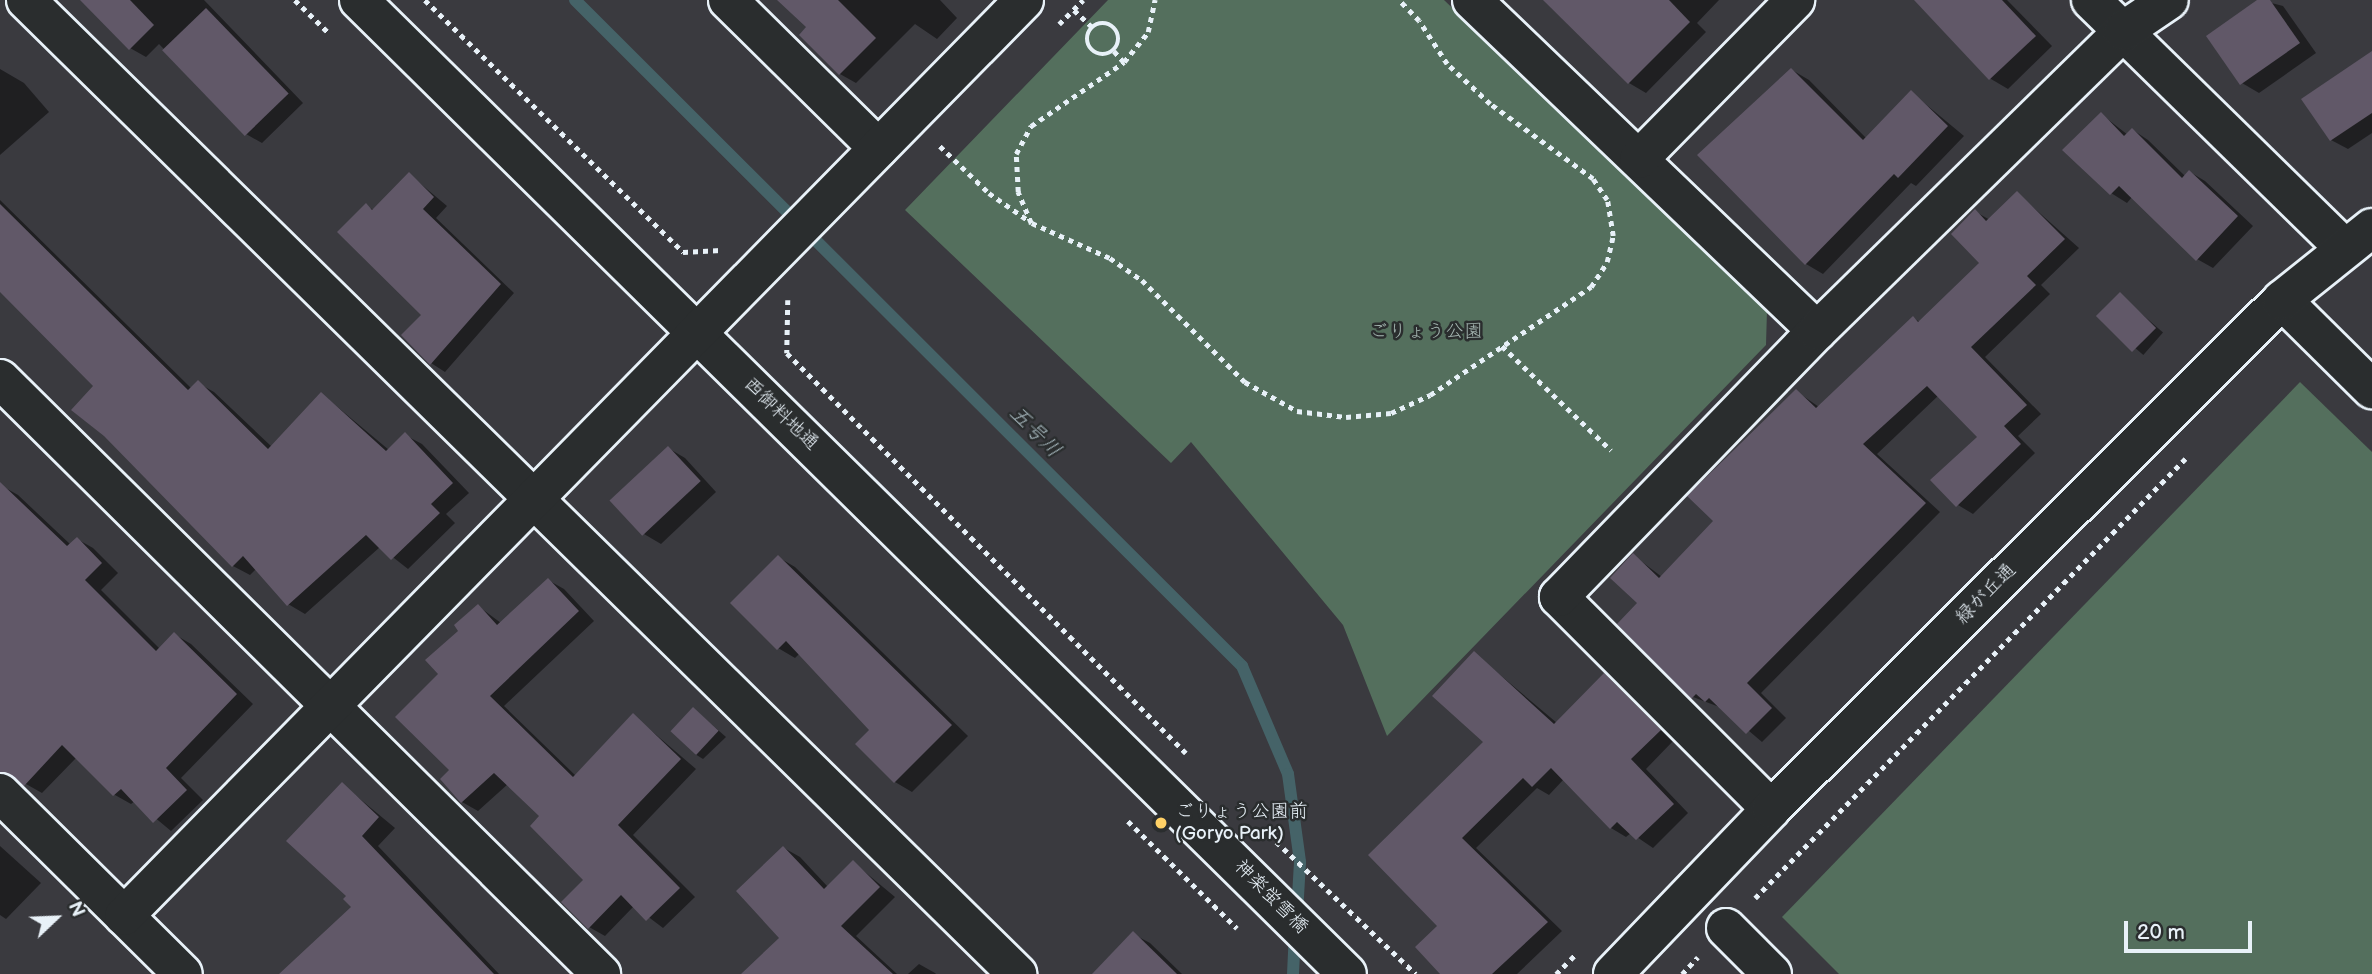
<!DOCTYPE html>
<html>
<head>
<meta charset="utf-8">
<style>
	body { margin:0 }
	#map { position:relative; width:2372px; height:974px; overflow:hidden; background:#3a3a3f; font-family:"Balsamiq Sans","Klee One",sans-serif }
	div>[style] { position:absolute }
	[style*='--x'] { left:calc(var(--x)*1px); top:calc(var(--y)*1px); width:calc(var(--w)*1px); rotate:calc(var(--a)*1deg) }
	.green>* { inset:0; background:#546f5d }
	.shadow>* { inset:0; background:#0007; transform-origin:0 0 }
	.stream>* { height:12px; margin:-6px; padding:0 6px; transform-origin:6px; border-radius:6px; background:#456368 }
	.building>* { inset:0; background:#615868; transform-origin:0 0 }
	.path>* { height:4.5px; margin-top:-2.25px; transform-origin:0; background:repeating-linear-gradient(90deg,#e8f1f8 0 5px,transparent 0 10px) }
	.path>.ring { margin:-2.25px; padding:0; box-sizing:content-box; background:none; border:4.5px solid #e8f1f8; border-radius:50% }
	.roads { filter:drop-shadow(2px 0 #e8f1f8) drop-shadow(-2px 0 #e8f1f8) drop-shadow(0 2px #e8f1f8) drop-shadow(0 -2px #e8f1f8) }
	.minor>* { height:38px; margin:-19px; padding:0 19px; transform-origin:19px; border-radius:19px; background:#2a2d2e }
	.dots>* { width:19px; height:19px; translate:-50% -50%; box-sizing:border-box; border:4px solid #2a2d2e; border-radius:50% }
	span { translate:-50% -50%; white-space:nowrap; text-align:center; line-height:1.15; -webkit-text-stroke:5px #2a2d2e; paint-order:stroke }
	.park-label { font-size:19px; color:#a5b6b2 }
	.street-label { font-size:19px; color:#e8f1f8 }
	.poi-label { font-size:19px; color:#e8f1f8 }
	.left { translate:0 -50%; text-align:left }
	.water-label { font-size:21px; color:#a7b8be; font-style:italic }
	.north { position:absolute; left:21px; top:883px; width:70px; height:70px; -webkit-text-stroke:5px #2a2d2e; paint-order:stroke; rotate:67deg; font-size:19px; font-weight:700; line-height:28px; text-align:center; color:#e8f1f8 }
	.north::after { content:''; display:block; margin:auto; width:24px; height:32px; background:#e8f1f8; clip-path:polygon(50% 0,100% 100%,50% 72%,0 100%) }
	.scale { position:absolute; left:2124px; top:921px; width:128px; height:32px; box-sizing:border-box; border:4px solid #e8f1f8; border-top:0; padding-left:9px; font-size:21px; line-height:24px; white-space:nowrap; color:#e8f1f8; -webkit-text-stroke:5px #2a2d2e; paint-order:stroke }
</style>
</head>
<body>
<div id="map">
	<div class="green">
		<i style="clip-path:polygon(1108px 0,1444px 0,1767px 310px,1766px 345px,1387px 736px,1343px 625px,1191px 442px,1171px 463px,905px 210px)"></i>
		<i style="clip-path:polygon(2300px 382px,2372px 452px,2372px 974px,1839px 974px,1782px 917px)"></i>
	</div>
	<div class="shadow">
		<i style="clip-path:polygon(111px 0,204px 0,303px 103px,262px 143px,246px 134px,159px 44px,146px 57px,130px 48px)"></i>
		<i style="clip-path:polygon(779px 0,940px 0,957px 18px,937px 39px,915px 24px,856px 83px,840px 74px,809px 27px)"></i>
		<i style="clip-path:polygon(1546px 0,1719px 0,1697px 23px,1706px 32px,1646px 93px,1629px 83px)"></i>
		<i style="clip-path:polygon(1916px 0,2007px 0,2052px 46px,2008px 89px,1991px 79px)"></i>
		<i style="clip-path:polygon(2260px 0,2283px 6px,2316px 53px,2259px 93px,2242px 83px)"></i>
		<i style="clip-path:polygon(2372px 53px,2372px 133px,2348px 149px,2331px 140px)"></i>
		<i style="clip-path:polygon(0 69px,24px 83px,49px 112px,0 155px)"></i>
		<i style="clip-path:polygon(1792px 70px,1809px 80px,1867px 139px,1911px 92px,1964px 136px,1916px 186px,1911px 183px,1823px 274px,1806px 264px)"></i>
		<i style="clip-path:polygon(2101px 114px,2128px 135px,2133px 130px,2148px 140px,2185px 176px,2190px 172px,2205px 181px,2253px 226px,2213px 268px,2197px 259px,2132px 197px,2127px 203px,2111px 193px)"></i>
		<i style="clip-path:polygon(409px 174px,447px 206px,436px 218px,514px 293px,445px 372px,431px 363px,424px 315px,366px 206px,374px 210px)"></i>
		<i style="clip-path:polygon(2017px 193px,2079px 248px,2041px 285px,2050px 294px,1985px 357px,2041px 414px,2018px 436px,2035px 453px,1973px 514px,1958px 505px,1979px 437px,1939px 395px,1877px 454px,1940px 512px,1761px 693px,1786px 718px,1762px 742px,1722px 708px,1693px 697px,1640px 603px,1633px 555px,1662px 577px,1715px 521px,1796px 391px,1819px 407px,1913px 318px,1920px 322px,1982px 263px,1976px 212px,1990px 220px)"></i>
		<i style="clip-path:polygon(0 200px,192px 389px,198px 383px,214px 392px,272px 447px,322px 394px,389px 450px,405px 435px,422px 444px,469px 493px,446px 514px,455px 523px,408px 569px,380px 547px,305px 614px,288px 604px,257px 568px,250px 575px,233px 566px,105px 435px,96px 386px,0 275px)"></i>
		<i style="left:2120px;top:295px;width:57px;height:30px;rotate:41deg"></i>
		<i style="clip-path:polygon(668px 448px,685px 458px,716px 492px,661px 544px,644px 534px)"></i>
		<i style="clip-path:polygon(2px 486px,18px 495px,71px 545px,77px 539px,93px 548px,118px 573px,101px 590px,160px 649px,174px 634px,191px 644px,253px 704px,181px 778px,203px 800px,171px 831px,135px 801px,131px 804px,115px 795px,77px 757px,42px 793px,26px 784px,0 697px)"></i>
		<i style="clip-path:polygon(778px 557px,795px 567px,968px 736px,912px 792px,895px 782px,872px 730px,800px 653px,795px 658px,778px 648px)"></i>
		<i style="clip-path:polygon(548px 580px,564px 589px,594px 621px,504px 706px,576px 776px,633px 715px,696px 769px,633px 835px,695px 897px,663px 928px,634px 906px,605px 936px,589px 927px,586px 880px,542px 816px,508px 784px,478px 811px,462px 802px,452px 771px,440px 674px,461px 631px,478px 606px,501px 623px)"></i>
		<i style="clip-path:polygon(1474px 653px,1557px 723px,1604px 675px,1620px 684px,1675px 739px,1646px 769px,1688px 813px,1653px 848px,1631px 833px,1626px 837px,1611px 828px,1564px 779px,1549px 795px,1537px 788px,1476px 848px,1562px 931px,1517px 974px,1443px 974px,1440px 926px,1485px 742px)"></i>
		<i style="clip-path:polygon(694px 709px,726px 737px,703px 759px,695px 754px)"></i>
		<i style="clip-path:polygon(342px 784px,395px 828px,378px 846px,499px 974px,286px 974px,353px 907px,348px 896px)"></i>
		<i style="clip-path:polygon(0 846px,41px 883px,6px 919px,0 915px)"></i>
		<i style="clip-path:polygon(784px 848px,800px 857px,828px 887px,853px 862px,895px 897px,856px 936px,897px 974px,744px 974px,782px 938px)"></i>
		<i style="clip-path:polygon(1133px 934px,1150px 943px,1182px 974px,1094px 974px)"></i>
		<i style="clip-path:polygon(919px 964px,935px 973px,936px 974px,908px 974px)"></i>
	</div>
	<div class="stream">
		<i style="--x:575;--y:0;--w:943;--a:44.96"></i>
		<i style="--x:1242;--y:666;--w:117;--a:66.9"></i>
		<i style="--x:1288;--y:774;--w:89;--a:82.2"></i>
		<i style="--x:1300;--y:862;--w:52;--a:93.3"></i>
		<i style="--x:1293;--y:974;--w:42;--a:-87.3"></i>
	</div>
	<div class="building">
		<i style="clip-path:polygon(80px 0,130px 0,154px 25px,129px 50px)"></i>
		<i style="clip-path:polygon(777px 0,838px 0,876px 38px,839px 75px,799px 35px,806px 27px)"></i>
		<i style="clip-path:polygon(1543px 0,1669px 0,1690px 22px,1628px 84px)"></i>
		<i style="clip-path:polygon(1914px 0,2002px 0,2036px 36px,1989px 80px)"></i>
		<i style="clip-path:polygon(2257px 0,2270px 0,2300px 43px,2240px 85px,2206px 36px)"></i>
		<i style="left:206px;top:8px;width:119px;height:61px;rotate:46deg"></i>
		<i style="clip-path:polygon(2372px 51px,2372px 113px,2330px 141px,2301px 99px)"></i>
		<i style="clip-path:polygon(1791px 68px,1863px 140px,1911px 90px,1948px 126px,1898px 178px,1894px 174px,1805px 265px,1697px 155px)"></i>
		<i style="clip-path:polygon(2101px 112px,2124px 136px,2132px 128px,2182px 178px,2189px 170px,2238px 216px,2196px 261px,2119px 186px,2110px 195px,2062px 150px)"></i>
		<i style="clip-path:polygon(409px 172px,434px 197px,423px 209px,501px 284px,430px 365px,401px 335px,421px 315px,337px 232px,366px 203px,372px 210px)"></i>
		<i style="clip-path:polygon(2017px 191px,2065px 239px,2027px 276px,2036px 285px,1971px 347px,2027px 405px,2004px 426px,2021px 444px,1956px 507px,1930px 480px,1977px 437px,1927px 386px,1863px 444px,1926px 503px,1747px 683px,1772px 708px,1746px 734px,1709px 698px,1705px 702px,1696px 694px,1691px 699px,1617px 624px,1637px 603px,1610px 578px,1633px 553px,1659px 578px,1713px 521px,1687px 496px,1796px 389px,1816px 408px,1913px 316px,1918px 322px,1979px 263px,1951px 234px,1975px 209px,1986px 221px)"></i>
		<i style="clip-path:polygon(0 204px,188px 390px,198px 380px,268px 449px,321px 392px,386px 451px,405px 432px,453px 483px,431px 504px,440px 513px,391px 560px,366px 535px,287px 606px,243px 556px,232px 567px,104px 436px,71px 410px,93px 386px,0 292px)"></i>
		<i style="left:2120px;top:292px;width:51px;height:34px;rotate:45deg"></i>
		<i style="left:668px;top:446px;width:48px;height:80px;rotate:47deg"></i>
		<i style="clip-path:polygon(0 482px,67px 546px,77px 537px,102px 563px,85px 580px,156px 651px,174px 632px,237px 694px,166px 768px,187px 790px,153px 823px,121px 789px,113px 796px,62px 745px,24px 786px,0 772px)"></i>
		<i style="clip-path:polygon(778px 555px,952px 725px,894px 783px,855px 744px,869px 730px,786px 641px,777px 650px,730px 603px)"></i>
		<i style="clip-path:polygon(548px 578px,579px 611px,490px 696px,573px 777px,633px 713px,681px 759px,618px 825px,680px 888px,646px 921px,621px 895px,588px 929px,561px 902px,583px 880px,530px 826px,539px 816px,494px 773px,461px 803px,440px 779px,449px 770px,395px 717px,438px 674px,425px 660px,458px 631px,454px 625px,478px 604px,497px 625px)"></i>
		<i style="clip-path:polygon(1474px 651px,1554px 724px,1604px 673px,1661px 730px,1631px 759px,1674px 804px,1636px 840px,1617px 822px,1610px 829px,1551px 768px,1532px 787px,1523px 778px,1462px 838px,1548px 922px,1492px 974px,1440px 974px,1415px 947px,1437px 926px,1368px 855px,1483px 742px,1432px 696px)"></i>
		<i style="left:693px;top:707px;width:35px;height:33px;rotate:43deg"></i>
		<i style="clip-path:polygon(342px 782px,379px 817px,362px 836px,494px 974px,279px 974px,351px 907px,343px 899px,346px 896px,286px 841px)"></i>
		<i style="clip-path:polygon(783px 846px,824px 889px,853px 860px,880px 887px,841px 926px,893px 974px,741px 974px,779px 938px,736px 891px)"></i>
		<i style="clip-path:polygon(1133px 931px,1177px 974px,1092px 974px)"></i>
	</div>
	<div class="path">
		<i style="--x:295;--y:0;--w:49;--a:44.2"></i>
		<i style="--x:425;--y:0;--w:361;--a:44.3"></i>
		<i style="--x:683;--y:252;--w:38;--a:-3"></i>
		<i style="--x:1074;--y:10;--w:25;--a:43"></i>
		<i class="ring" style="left:1087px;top:23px;width:27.5px;height:27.5px"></i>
		<i style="--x:1059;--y:24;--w:34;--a:-45"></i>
		<i style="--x:1114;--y:51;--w:15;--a:48"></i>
		<i style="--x:940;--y:146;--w:68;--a:43.8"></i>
		<i style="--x:989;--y:193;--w:52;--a:34.9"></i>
		<i style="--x:1032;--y:223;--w:85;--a:24.2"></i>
		<i style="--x:1110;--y:258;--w:39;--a:35"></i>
		<i style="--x:1142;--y:280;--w:145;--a:44.7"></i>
		<i style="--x:1245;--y:382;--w:60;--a:29.1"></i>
		<i style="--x:1297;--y:411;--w:49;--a:7"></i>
		<i style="--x:1346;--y:417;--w:45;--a:-5.1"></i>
		<i style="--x:1391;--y:413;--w:43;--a:-24.8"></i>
		<i style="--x:1430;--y:395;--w:194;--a:-33.9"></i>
		<i style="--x:1591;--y:287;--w:30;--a:-57"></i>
		<i style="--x:1607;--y:262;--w:27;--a:-77"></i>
		<i style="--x:1613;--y:236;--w:36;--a:-99"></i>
		<i style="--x:1607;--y:200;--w:25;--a:-124"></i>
		<i style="--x:1593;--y:179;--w:127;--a:-143.9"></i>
		<i style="--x:1490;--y:104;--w:59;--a:-137.1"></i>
		<i style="--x:1447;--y:64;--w:51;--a:-123.1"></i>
		<i style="--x:1419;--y:21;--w:29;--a:-134"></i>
		<i style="--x:1031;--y:223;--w:34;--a:-113"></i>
		<i style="--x:1018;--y:192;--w:38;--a:-93"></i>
		<i style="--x:1016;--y:154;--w:32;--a:-62"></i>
		<i style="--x:1031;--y:126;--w:113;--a:-34.5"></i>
		<i style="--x:1124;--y:62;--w:38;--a:-51"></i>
		<i style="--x:1148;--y:32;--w:33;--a:-78"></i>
		<i style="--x:788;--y:300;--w:53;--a:91.1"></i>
		<i style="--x:787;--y:353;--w:565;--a:45.07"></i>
		<i style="--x:1502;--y:346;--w:151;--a:43.7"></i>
		<i style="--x:1128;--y:821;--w:153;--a:44.5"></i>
		<i style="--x:1262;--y:828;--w:212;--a:43.5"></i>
		<i style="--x:1755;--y:898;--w:615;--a:-45.59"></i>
		<i style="--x:1556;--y:974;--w:27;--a:-45"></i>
		<i style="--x:1682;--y:974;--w:23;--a:-47"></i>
	</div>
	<div class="roads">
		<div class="minor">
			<i style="--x:26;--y:0;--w:1390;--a:44.5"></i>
			<i style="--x:359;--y:0;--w:1387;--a:44.59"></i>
			<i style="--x:728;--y:0;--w:211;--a:44.6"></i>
			<i style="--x:1472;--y:0;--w:478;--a:43.8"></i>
			<i style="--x:2091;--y:0;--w:353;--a:44.4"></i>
			<i style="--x:1639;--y:159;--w:223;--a:-45.5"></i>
			<i style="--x:2282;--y:300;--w:127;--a:44.7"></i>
			<i style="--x:0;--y:379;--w:846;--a:44.71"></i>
			<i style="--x:0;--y:793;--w:257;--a:44.7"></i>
			<i style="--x:1771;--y:809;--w:300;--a:-135"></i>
			<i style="--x:1559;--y:597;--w:371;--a:-45.9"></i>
			<i style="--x:1817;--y:331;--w:429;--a:-44.4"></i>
			<i style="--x:2123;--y:31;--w:55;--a:-34"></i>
			<i style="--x:124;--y:916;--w:1284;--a:-45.5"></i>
			<i style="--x:1726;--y:928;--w:65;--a:45"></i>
			<i style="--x:1613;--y:974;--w:228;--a:-46.2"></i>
			<i style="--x:1771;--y:809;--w:721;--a:-44.89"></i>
			<i style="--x:2282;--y:300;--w:115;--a:-38.7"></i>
		</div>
	</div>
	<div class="dots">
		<i style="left:1161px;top:823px;background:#ffd166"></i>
	</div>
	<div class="park-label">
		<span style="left:1426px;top:332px">ごりょう公園</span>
	</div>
	<div class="street-label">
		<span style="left:781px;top:414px;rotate:44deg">西御料地通</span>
		<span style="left:1986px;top:594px;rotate:-45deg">緑が丘通</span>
		<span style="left:1271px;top:897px;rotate:45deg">神楽蛍雪橋</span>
	</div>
	<div class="poi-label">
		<span class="left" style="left:1175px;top:823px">ごりょう公園前<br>(Goryo Park)</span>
	</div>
	<div class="water-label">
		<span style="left:1035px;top:432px;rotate:45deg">五号川</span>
	</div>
	<div class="north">N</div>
	<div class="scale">20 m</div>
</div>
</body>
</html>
